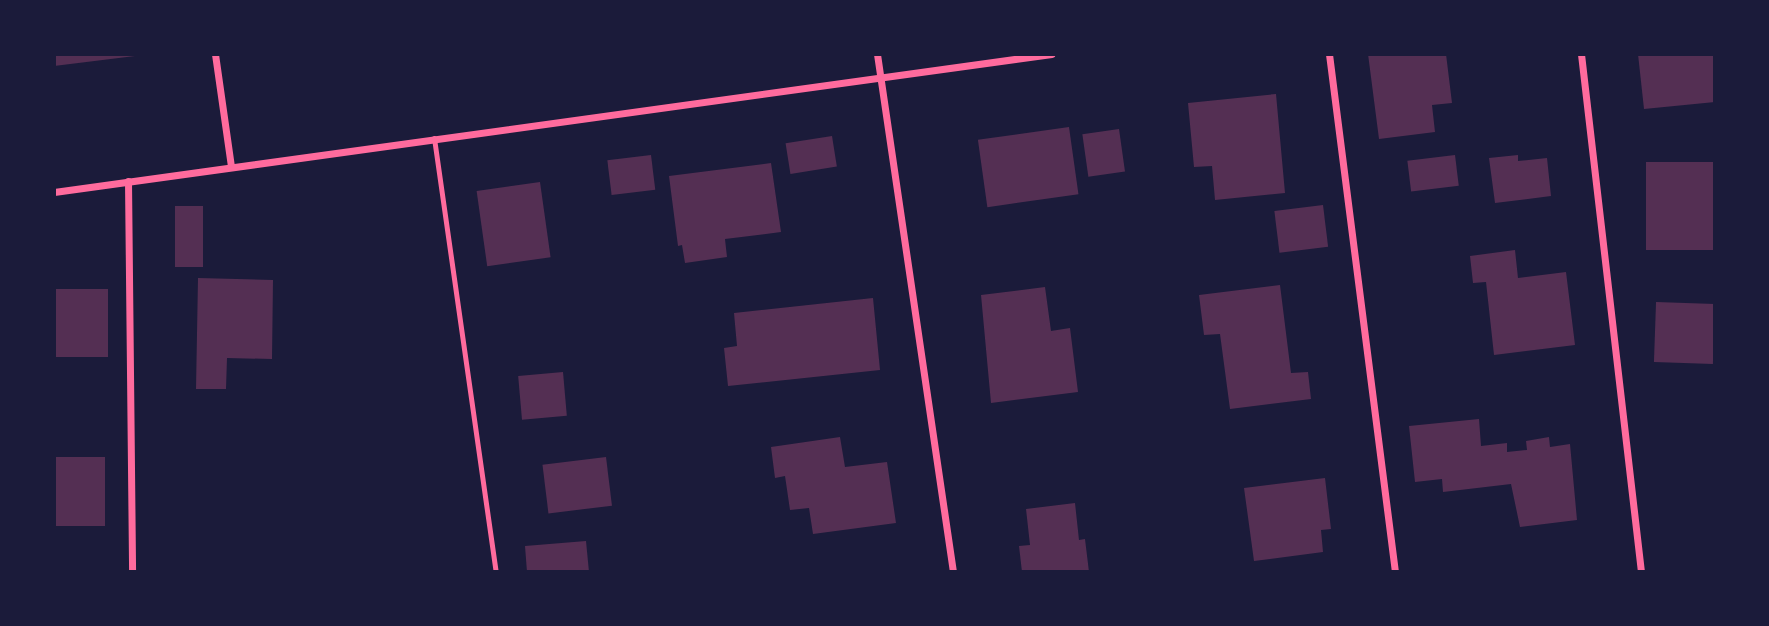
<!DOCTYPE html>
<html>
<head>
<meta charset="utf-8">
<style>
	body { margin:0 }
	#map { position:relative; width:1769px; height:626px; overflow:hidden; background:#1b1b3a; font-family:"Libre Baskerville",serif }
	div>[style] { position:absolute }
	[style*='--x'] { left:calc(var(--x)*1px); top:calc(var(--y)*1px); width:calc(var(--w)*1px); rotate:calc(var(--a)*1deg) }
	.building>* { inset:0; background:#542f53; transform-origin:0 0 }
	.service>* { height:5px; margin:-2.5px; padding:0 2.5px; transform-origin:2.5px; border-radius:2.5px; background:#ff6b9d }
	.minor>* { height:7px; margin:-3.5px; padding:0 3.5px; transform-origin:3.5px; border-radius:3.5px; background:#ff6b9d }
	span { translate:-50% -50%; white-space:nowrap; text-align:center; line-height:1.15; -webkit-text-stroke:6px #1b1b3a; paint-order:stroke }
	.frame { position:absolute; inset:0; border:56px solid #1b1b3a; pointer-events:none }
</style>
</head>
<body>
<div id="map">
	<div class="building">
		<i style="clip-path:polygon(54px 54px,134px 54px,135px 56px,54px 66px)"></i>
		<i style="clip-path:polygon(1368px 54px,1446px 54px,1452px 103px,1432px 105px,1435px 132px,1379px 139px)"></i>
		<i style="clip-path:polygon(1638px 54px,1715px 54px,1715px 102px,1644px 109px)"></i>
		<i style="clip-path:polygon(1276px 94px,1285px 193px,1215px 200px,1212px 166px,1194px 167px,1188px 103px)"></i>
		<i style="left:1069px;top:127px;width:68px;height:92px;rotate:82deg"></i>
		<i style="left:1119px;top:129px;width:43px;height:37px;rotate:82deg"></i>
		<i style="left:832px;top:136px;width:31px;height:47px;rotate:81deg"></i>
		<i style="left:651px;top:155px;width:35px;height:44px;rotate:83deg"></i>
		<i style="left:1455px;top:155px;width:31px;height:48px;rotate:83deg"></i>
		<i style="clip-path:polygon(1518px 155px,1518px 161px,1547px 158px,1551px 196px,1495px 203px,1489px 158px)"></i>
		<i style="left:1715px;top:162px;width:88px;height:69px;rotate:90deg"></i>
		<i style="clip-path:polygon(771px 163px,781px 232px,725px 239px,727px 257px,685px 263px,682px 245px,678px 246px,669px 176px)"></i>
		<i style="left:540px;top:182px;width:76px;height:64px;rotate:82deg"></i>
		<i style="left:1323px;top:205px;width:42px;height:49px;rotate:83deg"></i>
		<i style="left:175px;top:206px;width:28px;height:61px"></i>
		<i style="clip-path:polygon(1515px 250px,1518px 278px,1566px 272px,1575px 345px,1494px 355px,1486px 282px,1473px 283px,1470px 256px)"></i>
		<i style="clip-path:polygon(198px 278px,273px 280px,272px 359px,227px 358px,226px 389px,196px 389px)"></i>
		<i style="clip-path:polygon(1280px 285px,1291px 373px,1308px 372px,1311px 399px,1230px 409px,1220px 334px,1204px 335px,1199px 295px)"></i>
		<i style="clip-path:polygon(1045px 287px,1051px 331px,1070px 328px,1078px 392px,991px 403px,981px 295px)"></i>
		<i style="left:54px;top:289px;width:54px;height:68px"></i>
		<i style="clip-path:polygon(873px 298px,880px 370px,728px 386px,724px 348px,737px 346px,734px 313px)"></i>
		<i style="left:1715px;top:304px;width:60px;height:59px;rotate:92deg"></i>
		<i style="left:563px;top:372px;width:44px;height:45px;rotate:85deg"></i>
		<i style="clip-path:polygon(1479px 419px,1481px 446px,1507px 443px,1507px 452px,1527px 450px,1526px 441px,1549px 437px,1550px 447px,1570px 444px,1577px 520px,1520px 527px,1511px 484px,1443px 492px,1442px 479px,1415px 482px,1409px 426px)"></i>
		<i style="clip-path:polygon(840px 437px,845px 467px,887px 462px,896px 523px,813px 534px,809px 508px,790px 510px,785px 476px,775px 478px,771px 447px)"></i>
		<i style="left:54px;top:457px;width:51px;height:69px"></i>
		<i style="left:606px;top:457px;width:49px;height:64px;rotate:83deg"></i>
		<i style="clip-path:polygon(1325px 478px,1331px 529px,1321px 530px,1323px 552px,1254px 561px,1244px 488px)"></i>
		<i style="clip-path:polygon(1075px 503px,1079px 540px,1085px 539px,1089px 572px,1022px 572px,1019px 546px,1030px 545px,1026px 509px)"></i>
		<i style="clip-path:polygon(586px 541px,589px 572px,527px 572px,525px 546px)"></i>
	</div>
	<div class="service">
		<i style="--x:434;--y:138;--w:438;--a:81.9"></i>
	</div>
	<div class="minor">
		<i style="--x:215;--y:54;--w:113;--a:81.9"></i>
		<i style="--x:877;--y:54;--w:524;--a:81.65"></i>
		<i style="--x:1329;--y:54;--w:522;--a:82.74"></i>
		<i style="--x:1581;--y:54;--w:521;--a:83.39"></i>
		<i style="--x:128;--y:181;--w:391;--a:89.4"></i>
		<i style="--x:54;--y:192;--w:1007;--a:-7.88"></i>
	</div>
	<div class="frame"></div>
</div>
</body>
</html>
